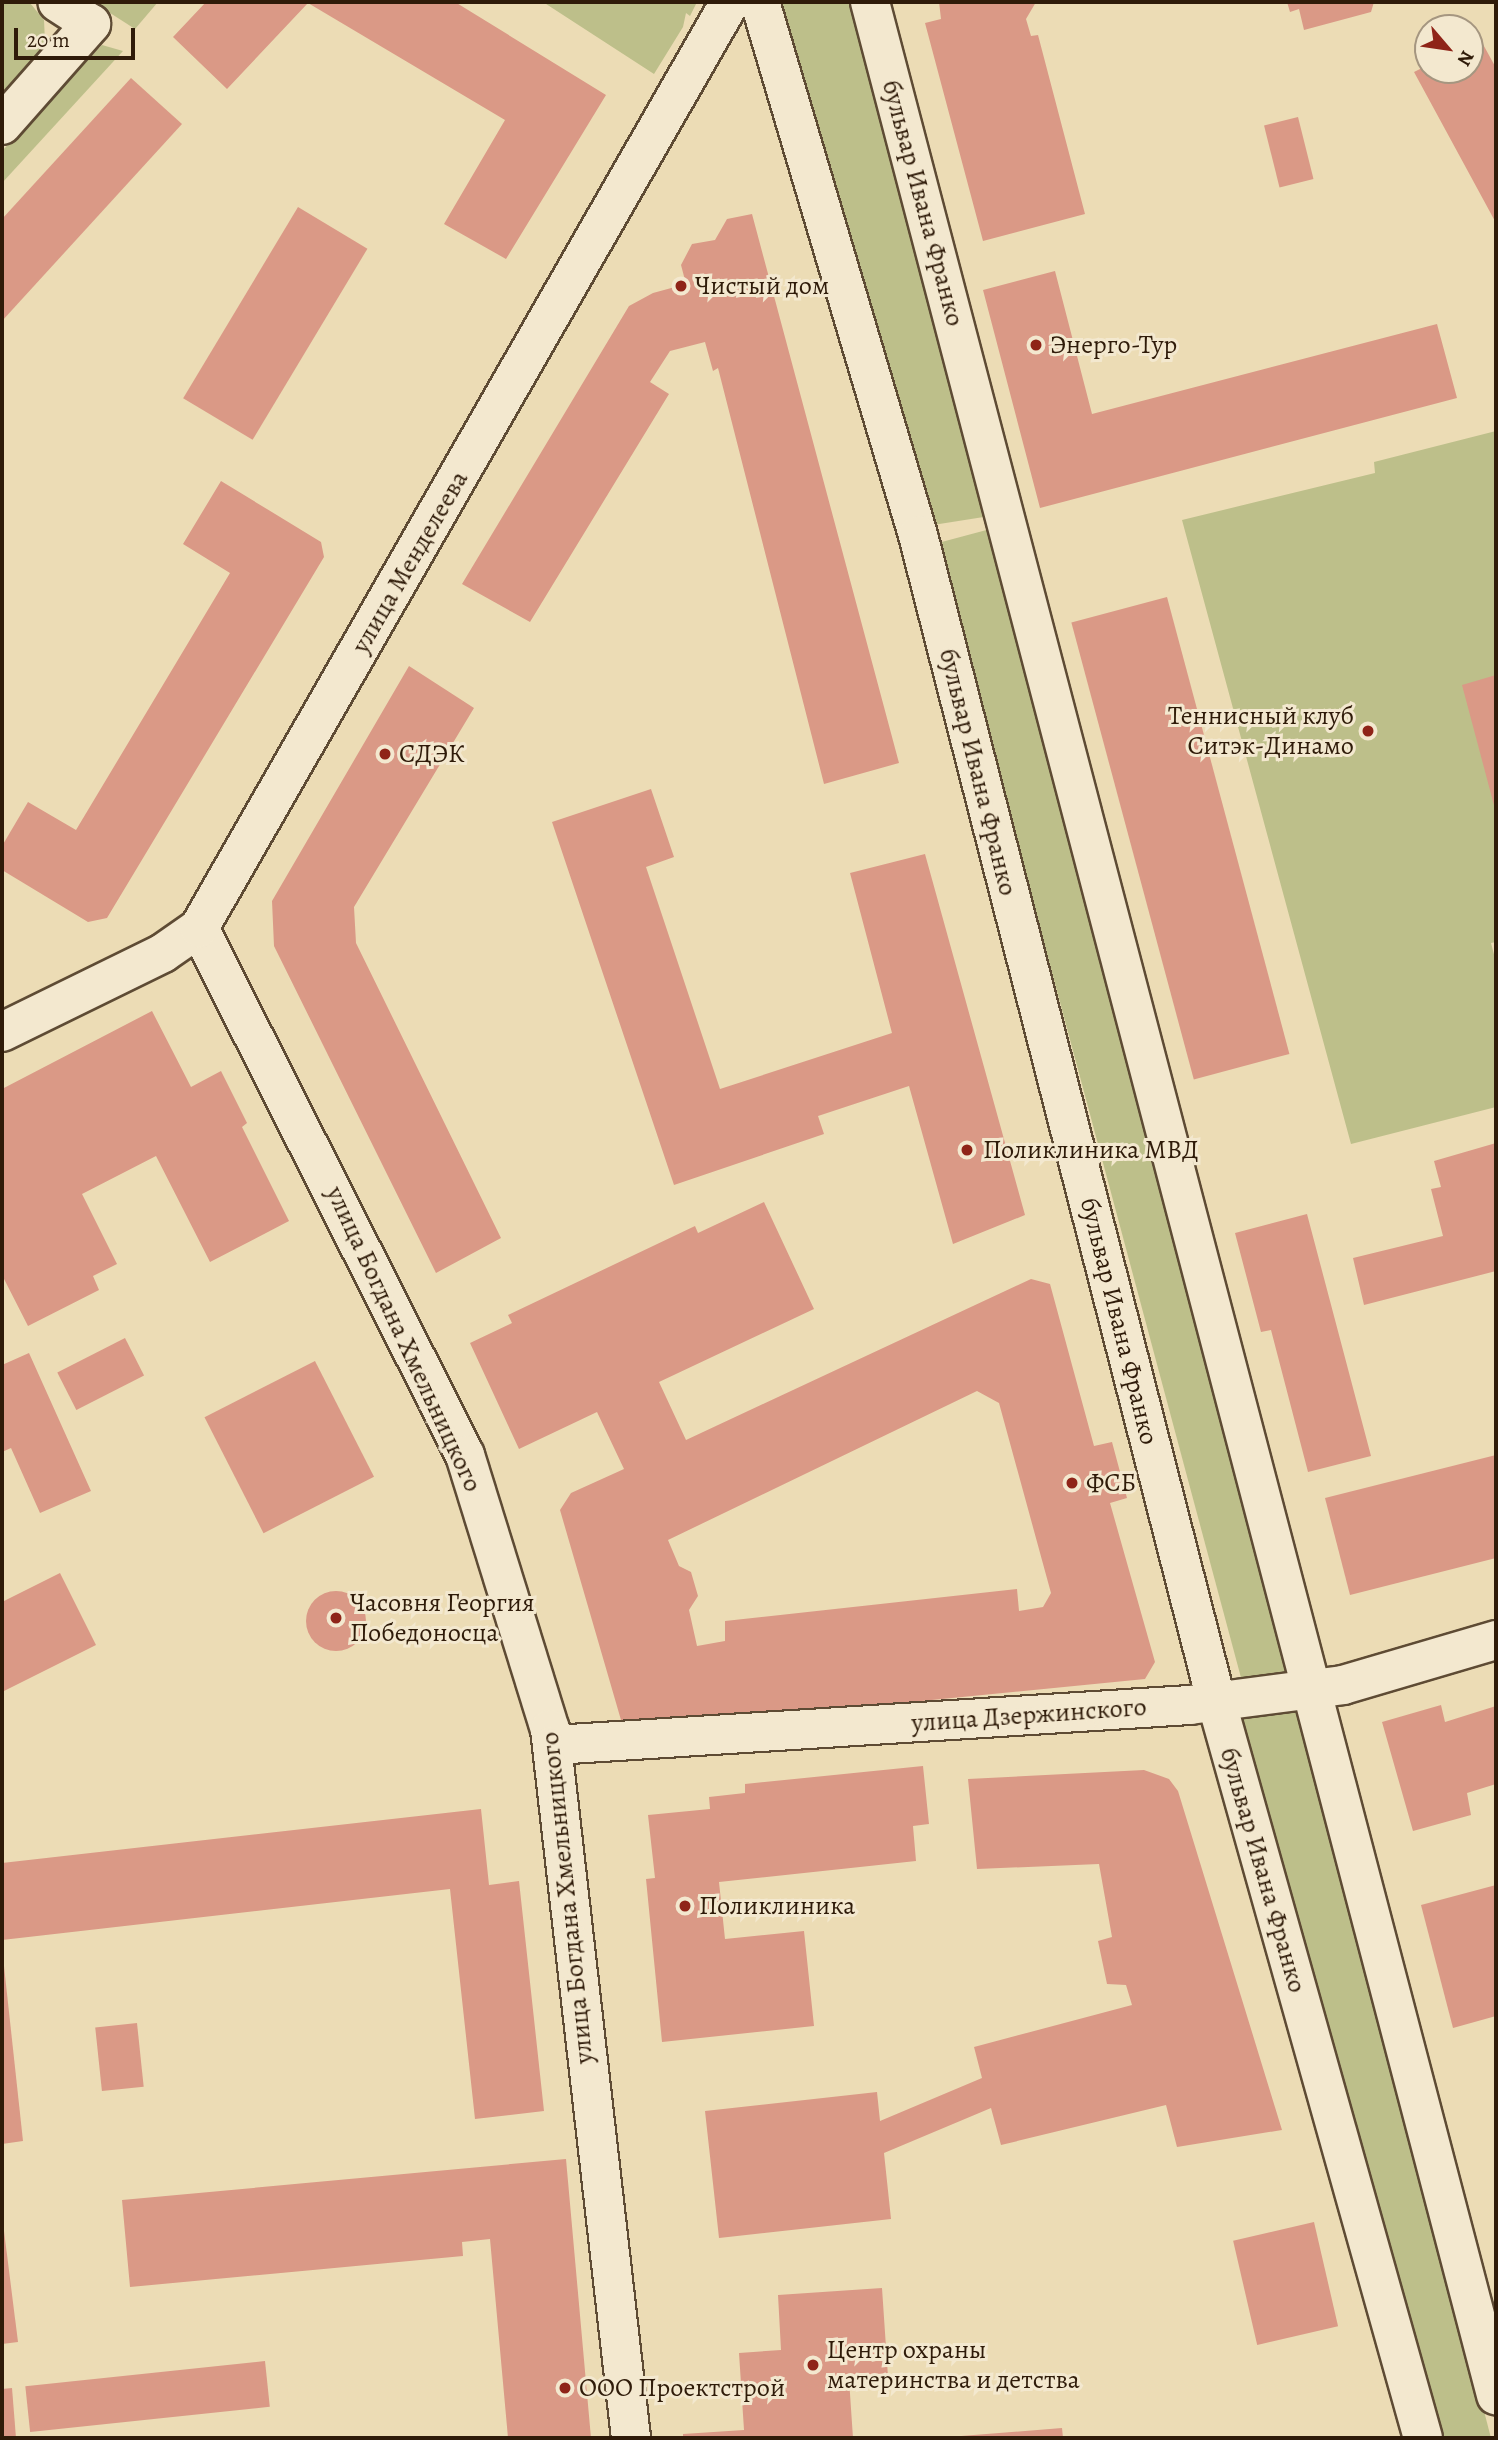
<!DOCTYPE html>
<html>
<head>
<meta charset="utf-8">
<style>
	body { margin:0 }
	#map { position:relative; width:1498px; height:2440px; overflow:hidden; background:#ecdcb5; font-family:Alegreya,serif }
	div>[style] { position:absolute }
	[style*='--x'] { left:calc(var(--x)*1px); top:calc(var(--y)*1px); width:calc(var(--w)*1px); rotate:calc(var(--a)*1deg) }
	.green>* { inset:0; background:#bdbf8a; transform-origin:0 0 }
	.building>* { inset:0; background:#da9986; transform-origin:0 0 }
	.round { border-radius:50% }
	.roads { filter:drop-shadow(2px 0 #5e4b34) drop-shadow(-2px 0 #5e4b34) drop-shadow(0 2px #5e4b34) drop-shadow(0 -2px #5e4b34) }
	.minor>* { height:38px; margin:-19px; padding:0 19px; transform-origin:19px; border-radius:19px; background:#f3e8cf }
	.dots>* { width:19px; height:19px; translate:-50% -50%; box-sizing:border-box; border:4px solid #f3e8cf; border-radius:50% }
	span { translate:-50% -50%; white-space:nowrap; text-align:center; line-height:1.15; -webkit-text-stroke:6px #f3e8cf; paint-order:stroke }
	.street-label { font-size:26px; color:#2f1b09 }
	.poi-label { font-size:26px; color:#2f1b09 }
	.left { translate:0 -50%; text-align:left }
	.right { translate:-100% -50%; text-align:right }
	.frame { position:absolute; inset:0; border:4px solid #2f1b09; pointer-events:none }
	.north { position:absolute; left:1414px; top:14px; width:70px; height:70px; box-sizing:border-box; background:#f3e8cf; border:2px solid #a59680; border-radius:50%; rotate:119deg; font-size:19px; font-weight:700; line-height:28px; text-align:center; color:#2f1b09 }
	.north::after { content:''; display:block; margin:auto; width:24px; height:32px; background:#8f2418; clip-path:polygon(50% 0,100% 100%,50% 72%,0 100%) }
	.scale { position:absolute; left:14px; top:28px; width:121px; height:32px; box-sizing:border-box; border:4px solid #2f1b09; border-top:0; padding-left:9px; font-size:21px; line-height:24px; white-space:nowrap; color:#2f1b09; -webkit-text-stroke:5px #f3e8cf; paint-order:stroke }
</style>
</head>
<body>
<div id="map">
	<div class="green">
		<i style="clip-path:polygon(2px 2px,30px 3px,44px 20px,45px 42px,29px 71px,2px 101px)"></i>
		<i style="clip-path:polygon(93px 2px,158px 2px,135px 29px)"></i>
		<i style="clip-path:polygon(543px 2px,697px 2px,690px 16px,686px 13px,683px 27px,654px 74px)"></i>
		<i style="clip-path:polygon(778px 2px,852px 2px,990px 516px,933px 525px)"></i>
		<i style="clip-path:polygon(102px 45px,123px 51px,2px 183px,2px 151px)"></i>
		<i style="clip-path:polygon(1496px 431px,1496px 942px,1491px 943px,1496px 962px,1496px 1107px,1351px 1144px,1182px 520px,1375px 473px,1374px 462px)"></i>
		<i style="left:994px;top:528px;width:1193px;height:59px;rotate:75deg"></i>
		<i style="clip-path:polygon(1300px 1702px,1491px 2438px,1440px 2438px,1235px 1709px)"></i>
	</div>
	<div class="building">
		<i style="clip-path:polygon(206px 2px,455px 2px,606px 95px,506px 259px,444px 224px,505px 120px,308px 3px,227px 89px,173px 37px)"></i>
		<i style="clip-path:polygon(939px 2px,1036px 2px,1026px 19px,1031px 36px,1038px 35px,1085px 214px,983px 241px,925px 23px,941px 19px)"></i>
		<i style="clip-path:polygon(1287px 2px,1374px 2px,1371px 12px,1304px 30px,1299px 9px,1290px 12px)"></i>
		<i style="clip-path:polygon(1479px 37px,1496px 68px,1496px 223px,1414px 72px,1428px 65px,1428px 70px,1470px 70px,1470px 42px)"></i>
		<i style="clip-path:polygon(131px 78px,182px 124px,2px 321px,2px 219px)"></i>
		<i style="left:1298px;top:117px;width:64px;height:35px;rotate:76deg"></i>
		<i style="left:298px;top:207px;width:81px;height:223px;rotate:31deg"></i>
		<i style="clip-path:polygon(752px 214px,899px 763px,824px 784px,718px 368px,713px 371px,705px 342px,670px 351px,650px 382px,669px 394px,530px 622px,462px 584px,629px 306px,653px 293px,686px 284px,681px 265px,692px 244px,715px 240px,727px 219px)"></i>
		<i style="clip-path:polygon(1055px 271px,1092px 414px,1437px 324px,1457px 398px,1040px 508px,983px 290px)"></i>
		<i style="clip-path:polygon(221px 481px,321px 542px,324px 557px,107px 918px,88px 922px,2px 870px,2px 846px,28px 802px,76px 830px,230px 573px,183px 544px)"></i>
		<i style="left:1167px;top:597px;width:473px;height:99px;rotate:75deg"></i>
		<i style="clip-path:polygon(409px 666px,474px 708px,354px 907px,356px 943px,501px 1238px,436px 1273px,274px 946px,272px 901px)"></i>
		<i style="clip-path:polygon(1496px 675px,1496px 809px,1495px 809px,1462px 685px)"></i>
		<i style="clip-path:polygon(651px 789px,674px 857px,646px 867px,720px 1089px,892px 1033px,850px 873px,925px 854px,1025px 1215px,953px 1244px,909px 1086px,818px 1116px,824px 1134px,674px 1185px,552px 822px)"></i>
		<i style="clip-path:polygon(152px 1011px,191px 1087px,221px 1071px,247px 1123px,242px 1127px,289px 1221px,210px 1262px,156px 1156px,82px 1194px,117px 1264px,93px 1276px,99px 1290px,28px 1326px,2px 1275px,2px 1089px)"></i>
		<i style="clip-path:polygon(1496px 1143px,1496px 1271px,1364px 1305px,1353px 1258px,1443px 1236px,1431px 1189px,1441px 1187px,1434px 1161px)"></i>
		<i style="clip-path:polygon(evenodd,764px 1202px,814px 1309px,659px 1382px,686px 1440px,1031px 1279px,1050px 1284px,1094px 1446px,1112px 1442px,1127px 1498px,1110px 1503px,1155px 1662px,1145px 1679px,639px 1729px,621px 1720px,560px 1510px,571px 1493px,624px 1469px,597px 1412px,519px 1449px,470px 1343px,512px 1323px,508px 1315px,695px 1226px,698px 1233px,764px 1202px,977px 1391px,999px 1403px,1051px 1593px,1043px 1607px,1019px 1611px,1017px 1589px,725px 1621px,725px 1641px,697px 1646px,689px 1610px,698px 1596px,691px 1572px,679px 1566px,668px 1540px,977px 1391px)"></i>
		<i style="clip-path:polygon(1307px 1214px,1371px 1456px,1308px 1472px,1271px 1330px,1261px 1332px,1235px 1233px)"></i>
		<i style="left:125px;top:1338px;width:42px;height:76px;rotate:63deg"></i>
		<i style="clip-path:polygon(29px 1353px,91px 1491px,40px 1513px,11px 1448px,2px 1452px,2px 1365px)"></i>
		<i style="left:315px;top:1361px;width:130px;height:124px;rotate:63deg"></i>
		<i style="clip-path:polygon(1496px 1455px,1496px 1558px,1350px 1595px,1325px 1498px)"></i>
		<i style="clip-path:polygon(60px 1573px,96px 1645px,2px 1692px,2px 1602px)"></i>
		<i class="round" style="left:306px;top:1591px;width:60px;height:60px"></i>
		<i style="clip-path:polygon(1441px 1705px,1445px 1722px,1496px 1706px,1496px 1784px,1467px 1793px,1471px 1815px,1413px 1831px,1382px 1722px)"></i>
		<i style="clip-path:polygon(923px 1766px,929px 1824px,913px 1826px,916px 1861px,719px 1882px,725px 1939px,804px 1931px,814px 2026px,662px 2042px,646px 1879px,655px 1878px,648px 1815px,710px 1809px,709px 1797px,745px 1793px,745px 1784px)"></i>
		<i style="clip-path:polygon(1144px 1770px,1169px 1779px,1178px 1791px,1282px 2130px,1177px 2147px,1166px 2105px,1001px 2145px,991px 2108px,884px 2153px,891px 2219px,719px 2238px,705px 2111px,877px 2092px,880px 2121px,982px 2078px,974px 2047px,1132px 2005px,1126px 1985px,1107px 1984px,1098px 1941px,1112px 1937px,1099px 1864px,977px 1869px,968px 1779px)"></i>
		<i style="clip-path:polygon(481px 1809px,489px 1885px,519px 1881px,544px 2111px,475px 2119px,450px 1889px,2px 1940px,2px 1863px)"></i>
		<i style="clip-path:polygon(1496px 1885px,1496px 2016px,1453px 2028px,1421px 1905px)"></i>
		<i style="clip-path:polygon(4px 1966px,23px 2141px,2px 2144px,2px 1967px)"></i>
		<i style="left:137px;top:2023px;width:64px;height:42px;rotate:84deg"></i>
		<i style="clip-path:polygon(566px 2159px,591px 2438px,508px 2438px,490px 2239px,462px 2242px,463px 2256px,130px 2287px,122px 2200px)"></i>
		<i style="clip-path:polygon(2px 2215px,18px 2342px,2px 2344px)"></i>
		<i style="left:1314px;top:2222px;width:107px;height:83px;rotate:77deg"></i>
		<i style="clip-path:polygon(882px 2288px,888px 2377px,849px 2379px,853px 2438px,683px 2438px,683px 2434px,744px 2430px,739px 2353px,781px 2350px,778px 2295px)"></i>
		<i style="left:265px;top:2361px;width:46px;height:241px;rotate:84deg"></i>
		<i style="clip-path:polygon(12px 2388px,16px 2438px,2px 2438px,2px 2389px)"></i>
		<i style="clip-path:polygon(1062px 2428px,1063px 2438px,961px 2438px,961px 2436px)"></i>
	</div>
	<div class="roads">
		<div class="minor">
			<i style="--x:760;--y:2;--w:556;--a:73.49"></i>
			<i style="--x:918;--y:535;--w:1203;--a:75.65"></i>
			<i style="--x:1216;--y:1700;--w:766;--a:74.33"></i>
			<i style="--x:870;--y:2;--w:2474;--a:75.34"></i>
			<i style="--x:2;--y:125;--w:135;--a:-48.6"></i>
			<i style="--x:91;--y:24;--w:40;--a:-147.1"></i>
			<i style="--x:199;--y:928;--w:590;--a:63.22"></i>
			<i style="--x:465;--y:1455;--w:287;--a:72.8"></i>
			<i style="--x:550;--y:1729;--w:714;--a:83.48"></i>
			<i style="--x:2;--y:1032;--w:179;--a:-26.1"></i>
			<i style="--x:163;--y:953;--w:44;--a:-34.8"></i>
			<i style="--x:199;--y:928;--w:1067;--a:-60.17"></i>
			<i style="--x:554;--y:1745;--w:637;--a:-3.6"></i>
			<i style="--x:1190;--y:1705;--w:154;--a:-7.4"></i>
			<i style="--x:1343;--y:1685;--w:159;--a:-16.4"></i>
		</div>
	</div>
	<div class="dots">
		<i style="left:681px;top:286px;background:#8f2418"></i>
		<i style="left:1036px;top:345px;background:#8f2418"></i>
		<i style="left:1368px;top:731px;background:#8f2418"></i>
		<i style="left:385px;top:754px;background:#8f2418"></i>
		<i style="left:967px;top:1150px;background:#8f2418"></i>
		<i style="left:1072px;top:1483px;background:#8f2418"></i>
		<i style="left:336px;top:1618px;background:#8f2418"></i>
		<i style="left:685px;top:1906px;background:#8f2418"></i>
		<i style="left:813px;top:2365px;background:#8f2418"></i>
		<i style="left:565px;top:2388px;background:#8f2418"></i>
	</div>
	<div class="street-label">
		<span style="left:923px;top:203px;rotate:75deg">бульвар Ивана Франко</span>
		<span style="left:410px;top:562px;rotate:-60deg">улица Менделеева</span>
		<span style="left:978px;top:772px;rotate:76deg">бульвар Ивана Франко</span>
		<span style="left:1119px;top:1321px;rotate:76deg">бульвар Ивана Франко</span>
		<span style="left:404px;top:1339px;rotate:65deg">улица Богдана Хмельницкого</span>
		<span style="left:1029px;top:1715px;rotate:-4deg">улица Дзержинского</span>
		<span style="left:1263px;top:1870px;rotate:74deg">бульвар Ивана Франко</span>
		<span style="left:567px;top:1898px;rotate:-96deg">улица Богдана Хмельницкого</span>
	</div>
	<div class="poi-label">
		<span class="left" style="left:695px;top:286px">Чистый дом</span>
		<span class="left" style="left:1050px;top:345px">Энерго-Тур</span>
		<span class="right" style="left:1354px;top:731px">Теннисный клуб<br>Ситэк-Динамо</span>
		<span class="left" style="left:399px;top:754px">СДЭК</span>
		<span class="left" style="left:983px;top:1150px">Поликлиника МВД</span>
		<span class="left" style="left:1086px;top:1483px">ФСБ</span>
		<span class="left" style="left:350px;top:1618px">Часовня Георгия<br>Победоносца</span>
		<span class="left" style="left:699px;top:1906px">Поликлиника</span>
		<span class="left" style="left:827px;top:2365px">Центр охраны<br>материнства и детства</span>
		<span class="left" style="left:579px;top:2388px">ООО Проектстрой</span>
	</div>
	<div class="frame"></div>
	<div class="north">N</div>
	<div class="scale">20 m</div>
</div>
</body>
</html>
